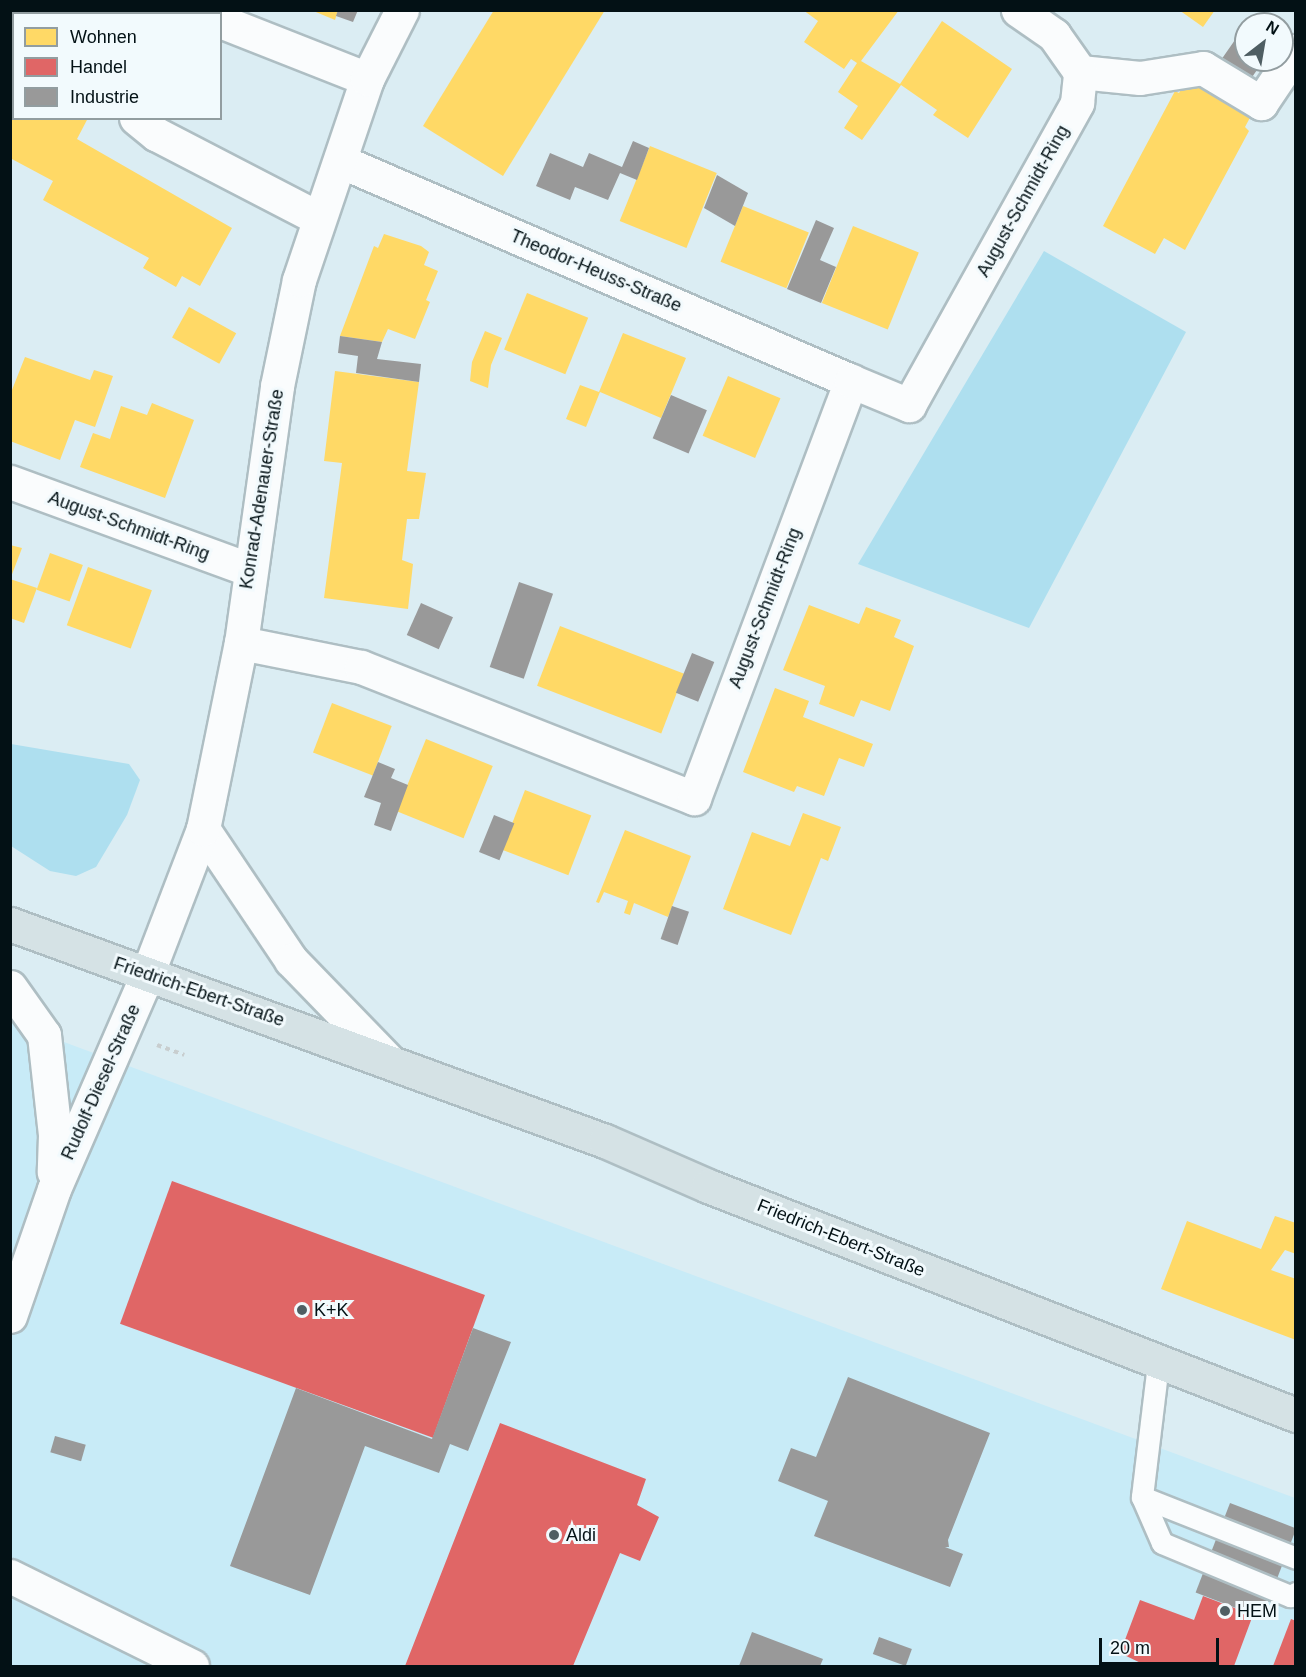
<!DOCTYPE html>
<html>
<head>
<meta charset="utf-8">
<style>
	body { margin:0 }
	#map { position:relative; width:1306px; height:1677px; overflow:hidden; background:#dbedf3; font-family:Helvetica,sans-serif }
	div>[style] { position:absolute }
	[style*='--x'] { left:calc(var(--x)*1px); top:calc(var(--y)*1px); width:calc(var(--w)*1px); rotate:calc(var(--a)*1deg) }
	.built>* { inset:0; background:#c8ebf7 }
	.green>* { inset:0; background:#aedfef }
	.homes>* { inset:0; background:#ffd966; transform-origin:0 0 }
	.shops>* { inset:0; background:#e06666; transform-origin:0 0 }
	.industry>* { inset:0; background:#999; transform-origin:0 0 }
	.path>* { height:4px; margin-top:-2px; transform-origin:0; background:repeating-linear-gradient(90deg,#c8cecf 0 4.5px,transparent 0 9px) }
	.roads { filter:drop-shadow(2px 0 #aebec3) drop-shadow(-2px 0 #aebec3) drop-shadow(0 2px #aebec3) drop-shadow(0 -2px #aebec3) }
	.service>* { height:21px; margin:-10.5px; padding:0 10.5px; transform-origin:10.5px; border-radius:10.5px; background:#fafcfd }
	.minor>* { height:33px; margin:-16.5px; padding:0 16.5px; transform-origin:16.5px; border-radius:16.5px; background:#fafcfd }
	.primary>* { height:33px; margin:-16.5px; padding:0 16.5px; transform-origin:16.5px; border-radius:16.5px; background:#d5e2e5 }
	.dots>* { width:16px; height:16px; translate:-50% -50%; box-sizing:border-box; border:3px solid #f2fafd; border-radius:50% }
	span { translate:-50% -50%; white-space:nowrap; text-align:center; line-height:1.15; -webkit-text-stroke:6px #f2fafd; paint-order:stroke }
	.street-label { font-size:18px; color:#031115 }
	.poi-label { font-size:18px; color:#031115 }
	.left { translate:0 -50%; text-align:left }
	.frame { position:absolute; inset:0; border:12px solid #031115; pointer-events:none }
	.legend { position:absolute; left:12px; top:12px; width:210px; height:108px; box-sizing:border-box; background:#f2fafd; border:2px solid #929da0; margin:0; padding:8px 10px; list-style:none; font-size:18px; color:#031115 }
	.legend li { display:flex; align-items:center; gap:12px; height:30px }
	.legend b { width:30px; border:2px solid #929da0 }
	.north { position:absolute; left:1234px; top:12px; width:60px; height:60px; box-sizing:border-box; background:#f2fafd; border:2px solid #929da0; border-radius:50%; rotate:31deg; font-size:16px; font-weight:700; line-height:24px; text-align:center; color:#031115 }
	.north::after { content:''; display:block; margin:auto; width:21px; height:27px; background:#4f5e63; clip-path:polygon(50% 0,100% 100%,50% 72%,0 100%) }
	.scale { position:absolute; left:1099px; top:1638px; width:120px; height:27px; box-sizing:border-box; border:3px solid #031115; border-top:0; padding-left:8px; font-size:18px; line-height:21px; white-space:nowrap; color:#031115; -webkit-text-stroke:4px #f2fafd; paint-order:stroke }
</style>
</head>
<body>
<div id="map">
	<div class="built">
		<i style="clip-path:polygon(10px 1022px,1295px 1498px,1295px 1666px,11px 1666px)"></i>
	</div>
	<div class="green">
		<i style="clip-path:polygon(1044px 251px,1186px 332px,1029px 628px,858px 564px)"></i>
		<i style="clip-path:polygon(11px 744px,129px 764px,140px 780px,127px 815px,96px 867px,76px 876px,50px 871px,11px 846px)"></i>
	</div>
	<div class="homes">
		<i style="clip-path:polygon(311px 10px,338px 10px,335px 20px)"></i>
		<i style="clip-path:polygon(494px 10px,605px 10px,503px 176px,423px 126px)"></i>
		<i style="clip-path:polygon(803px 10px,899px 10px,861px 61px,900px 84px,942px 21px,1012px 69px,968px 138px,933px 115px,937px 110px,901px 85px,862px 140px,844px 128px,858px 106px,838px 92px,857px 63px,851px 59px,844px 69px,804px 42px,818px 21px)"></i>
		<i style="clip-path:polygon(1179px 10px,1215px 10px,1203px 27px)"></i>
		<i style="clip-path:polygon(14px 65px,14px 118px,88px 118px,77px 139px,232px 228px,200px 286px,182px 276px,176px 287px,143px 268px,149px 258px,43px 200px,53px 181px,10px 158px)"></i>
		<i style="clip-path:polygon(1188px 77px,1253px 112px,1245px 127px,1249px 131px,1185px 250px,1164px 238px,1155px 254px,1103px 226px,1175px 91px,1179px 93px)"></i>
		<i style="left:650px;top:146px;width:72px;height:81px;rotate:22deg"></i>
		<i style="left:743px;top:206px;width:71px;height:60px;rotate:22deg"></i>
		<i style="left:853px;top:226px;width:71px;height:83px;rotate:22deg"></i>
		<i style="clip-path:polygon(384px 234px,421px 246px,429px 252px,424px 265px,438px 271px,426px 300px,430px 302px,415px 339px,388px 329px,382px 342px,340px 336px,374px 246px,378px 248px)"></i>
		<i style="left:527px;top:293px;width:66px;height:61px;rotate:22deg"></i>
		<i style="left:189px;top:307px;width:54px;height:35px;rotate:29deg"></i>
		<i style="clip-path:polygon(485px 331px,502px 338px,491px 365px,488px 388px,470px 381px,472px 362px)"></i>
		<i style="clip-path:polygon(623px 333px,686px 358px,661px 418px,600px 392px,586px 427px,566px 419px,580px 385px,599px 392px)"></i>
		<i style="clip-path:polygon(25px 357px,90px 380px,94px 370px,113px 376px,95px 427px,75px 420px,60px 460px,10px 441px,10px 395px)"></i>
		<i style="clip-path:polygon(335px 371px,419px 382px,407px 471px,426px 473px,419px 519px,407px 519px,402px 560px,413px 564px,408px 609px,324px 598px,342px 463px,324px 461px)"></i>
		<i style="left:728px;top:376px;width:57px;height:65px;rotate:23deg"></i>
		<i style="clip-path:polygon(152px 403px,194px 420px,165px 498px,80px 467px,93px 433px,110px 439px,121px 406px,147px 415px)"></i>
		<i style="clip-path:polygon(10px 545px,22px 548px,11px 577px,10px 577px)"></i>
		<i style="left:50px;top:553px;width:35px;height:39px;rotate:20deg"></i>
		<i style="left:88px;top:567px;width:68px;height:62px;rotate:20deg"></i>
		<i style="clip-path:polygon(10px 579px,37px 588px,24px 623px,10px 618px)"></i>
		<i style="clip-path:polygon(809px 605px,859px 624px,866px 607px,901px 620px,894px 637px,914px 646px,890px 711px,861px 700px,854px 717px,819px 704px,825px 686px,783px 670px)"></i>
		<i style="left:560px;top:626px;width:133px;height:64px;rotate:21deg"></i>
		<i style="clip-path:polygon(775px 688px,809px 701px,803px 717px,873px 744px,864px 767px,839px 758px,824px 796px,797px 786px,794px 792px,743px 772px)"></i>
		<i style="left:332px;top:703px;width:64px;height:53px;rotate:21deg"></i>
		<i style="left:426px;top:739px;width:72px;height:78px;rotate:22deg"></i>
		<i style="left:525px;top:790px;width:71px;height:64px;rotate:21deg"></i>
		<i style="clip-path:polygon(803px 813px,841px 827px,828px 861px,821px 858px,791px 935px,723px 909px,752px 832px,790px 846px)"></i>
		<i style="clip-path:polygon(625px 830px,691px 856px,668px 917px,634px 903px,630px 915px,624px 913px,628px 901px,604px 892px,599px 903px,596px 902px)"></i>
		<i style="clip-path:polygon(1275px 1216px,1296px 1223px,1296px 1254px,1285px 1250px,1271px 1270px,1296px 1279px,1296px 1340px,1161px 1289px,1187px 1221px,1261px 1249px)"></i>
	</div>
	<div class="shops">
		<i style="left:172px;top:1181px;width:333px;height:152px;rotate:20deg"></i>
		<i style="clip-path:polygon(500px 1423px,646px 1479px,637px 1505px,659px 1517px,640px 1561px,620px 1553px,573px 1666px,405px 1666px)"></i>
		<i style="clip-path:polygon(1203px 1596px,1253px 1615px,1234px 1666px,1147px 1666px,1120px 1653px,1140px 1600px,1194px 1620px)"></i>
		<i style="clip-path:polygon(1291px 1619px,1296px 1621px,1296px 1666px,1273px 1666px)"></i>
	</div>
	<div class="industry">
		<i style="clip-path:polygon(338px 10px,358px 10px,353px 22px,336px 16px)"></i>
		<i style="clip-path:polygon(1251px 17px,1262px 24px,1246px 24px,1246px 60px,1264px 60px,1250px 80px,1221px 60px)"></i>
		<i style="clip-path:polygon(633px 141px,649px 148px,637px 180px,620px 173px,608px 200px,575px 187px,570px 200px,536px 186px,550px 153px,583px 167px,589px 153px,622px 167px)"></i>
		<i style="clip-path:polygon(717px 175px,748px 193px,735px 226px,704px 208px)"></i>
		<i style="clip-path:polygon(816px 220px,834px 228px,820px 260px,836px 267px,821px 303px,787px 289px)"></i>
		<i style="clip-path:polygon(340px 336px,382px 342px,377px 359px,421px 364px,419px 382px,356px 373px,358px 356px,338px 353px)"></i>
		<i style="left:671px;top:395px;width:39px;height:47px;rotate:23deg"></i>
		<i style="left:519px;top:582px;width:36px;height:90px;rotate:19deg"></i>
		<i style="left:421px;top:603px;width:35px;height:35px;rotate:24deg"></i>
		<i style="left:692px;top:653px;width:24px;height:43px;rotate:22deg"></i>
		<i style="clip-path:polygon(378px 762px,395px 769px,391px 778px,408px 785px,391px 831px,374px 825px,381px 803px,364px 797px)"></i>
		<i style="left:494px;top:815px;width:22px;height:40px;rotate:22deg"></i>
		<i style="left:672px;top:906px;width:18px;height:35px;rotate:19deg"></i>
		<i style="clip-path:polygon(473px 1328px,511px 1342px,468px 1451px,450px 1444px,439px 1473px,365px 1446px,310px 1595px,230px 1566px,296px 1388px,432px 1439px)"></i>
		<i style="clip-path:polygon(848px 1377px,990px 1433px,948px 1540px,949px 1547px,945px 1547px,963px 1554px,950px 1587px,814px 1536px,828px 1501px,778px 1481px,791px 1448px,816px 1457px)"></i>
		<i style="left:55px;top:1436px;width:32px;height:17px;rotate:16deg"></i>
		<i style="left:1230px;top:1503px;width:71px;height:96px;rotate:21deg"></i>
		<i style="clip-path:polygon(752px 1632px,823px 1659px,820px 1666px,739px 1666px)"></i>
		<i style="left:879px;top:1637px;width:35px;height:18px;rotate:20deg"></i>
	</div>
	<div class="path">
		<i style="--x:157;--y:1045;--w:29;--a:20"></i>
	</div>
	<div class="roads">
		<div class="service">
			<i style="--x:1158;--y:1364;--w:134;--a:96.9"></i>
			<i style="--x:1142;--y:1497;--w:166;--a:21.6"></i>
			<i style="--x:1142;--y:1497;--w:50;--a:66.5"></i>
			<i style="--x:1162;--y:1543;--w:139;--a:22.5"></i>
			<i style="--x:1290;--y:1596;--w:7;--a:-27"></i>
		</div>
		<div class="minor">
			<i style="--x:22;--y:10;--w:7;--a:34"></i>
			<i style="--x:220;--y:21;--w:158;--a:21.5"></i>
			<i style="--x:1080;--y:72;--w:60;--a:5.7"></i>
			<i style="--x:1140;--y:78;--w:64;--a:-9"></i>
			<i style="--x:1203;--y:68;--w:68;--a:31.1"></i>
			<i style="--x:1261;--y:103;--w:63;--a:-56.1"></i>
			<i style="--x:136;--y:118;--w:26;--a:39"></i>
			<i style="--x:156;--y:134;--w:182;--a:27.4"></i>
			<i style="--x:340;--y:161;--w:556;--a:23.29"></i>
			<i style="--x:10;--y:482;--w:253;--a:20.1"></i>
			<i style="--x:241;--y:643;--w:122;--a:11.3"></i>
			<i style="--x:361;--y:667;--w:358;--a:21.5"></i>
			<i style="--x:694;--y:798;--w:446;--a:-69.4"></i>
			<i style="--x:851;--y:381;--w:63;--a:22.5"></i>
			<i style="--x:909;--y:405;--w:346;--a:-60.9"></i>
			<i style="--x:1077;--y:103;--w:31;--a:-84"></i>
			<i style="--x:1080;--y:72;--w:45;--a:-125.1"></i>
			<i style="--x:1054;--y:35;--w:44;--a:-145.2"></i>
			<i style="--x:203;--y:829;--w:158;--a:56.1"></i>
			<i style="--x:291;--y:960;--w:138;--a:45.9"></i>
			<i style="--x:10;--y:987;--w:59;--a:54.7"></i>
			<i style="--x:44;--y:1035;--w:101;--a:83.7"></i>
			<i style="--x:55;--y:1135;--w:37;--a:92"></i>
			<i style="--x:10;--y:1316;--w:134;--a:-70.9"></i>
			<i style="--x:54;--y:1189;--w:233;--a:-66.5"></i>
			<i style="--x:147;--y:975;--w:156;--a:-69"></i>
			<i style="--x:203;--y:829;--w:190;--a:-78.5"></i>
			<i style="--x:241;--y:643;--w:260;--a:-82"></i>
			<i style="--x:277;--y:386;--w:108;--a:-78.3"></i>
			<i style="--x:299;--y:280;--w:212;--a:-71.3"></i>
			<i style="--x:367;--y:79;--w:77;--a:-63.1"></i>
			<i style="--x:10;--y:1576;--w:203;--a:26.3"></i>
		</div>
		<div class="primary">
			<i style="--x:10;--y:924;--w:633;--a:20.04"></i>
			<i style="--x:605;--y:1141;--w:112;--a:23.6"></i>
			<i style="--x:708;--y:1186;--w:631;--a:21.28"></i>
		</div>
	</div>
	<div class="dots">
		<i style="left:302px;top:1310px;background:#4f5e63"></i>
		<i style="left:554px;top:1535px;background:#4f5e63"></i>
		<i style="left:1225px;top:1611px;background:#4f5e63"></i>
	</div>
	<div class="street-label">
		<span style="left:1023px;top:201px;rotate:-61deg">August-Schmidt-Ring</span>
		<span style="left:596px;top:271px;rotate:23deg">Theodor-Heuss-Straße</span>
		<span style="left:262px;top:489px;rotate:-81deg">Konrad-Adenauer-Straße</span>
		<span style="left:129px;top:526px;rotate:20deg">August-Schmidt-Ring</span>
		<span style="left:765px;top:608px;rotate:-69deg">August-Schmidt-Ring</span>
		<span style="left:199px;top:992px;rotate:19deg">Friedrich-Ebert-Straße</span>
		<span style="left:101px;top:1082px;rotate:-66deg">Rudolf-Diesel-Straße</span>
		<span style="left:841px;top:1238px;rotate:22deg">Friedrich-Ebert-Straße</span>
	</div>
	<div class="poi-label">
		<span class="left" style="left:314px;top:1310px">K+K</span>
		<span class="left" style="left:566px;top:1535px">Aldi</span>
		<span class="left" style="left:1237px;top:1611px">HEM</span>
	</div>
	<div class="frame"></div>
	<ul class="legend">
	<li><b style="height:16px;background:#ffd966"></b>Wohnen</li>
	<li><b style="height:16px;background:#e06666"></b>Handel</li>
	<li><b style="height:16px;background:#999"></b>Industrie</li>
	</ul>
	<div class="north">N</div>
	<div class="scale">20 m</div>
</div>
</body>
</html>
